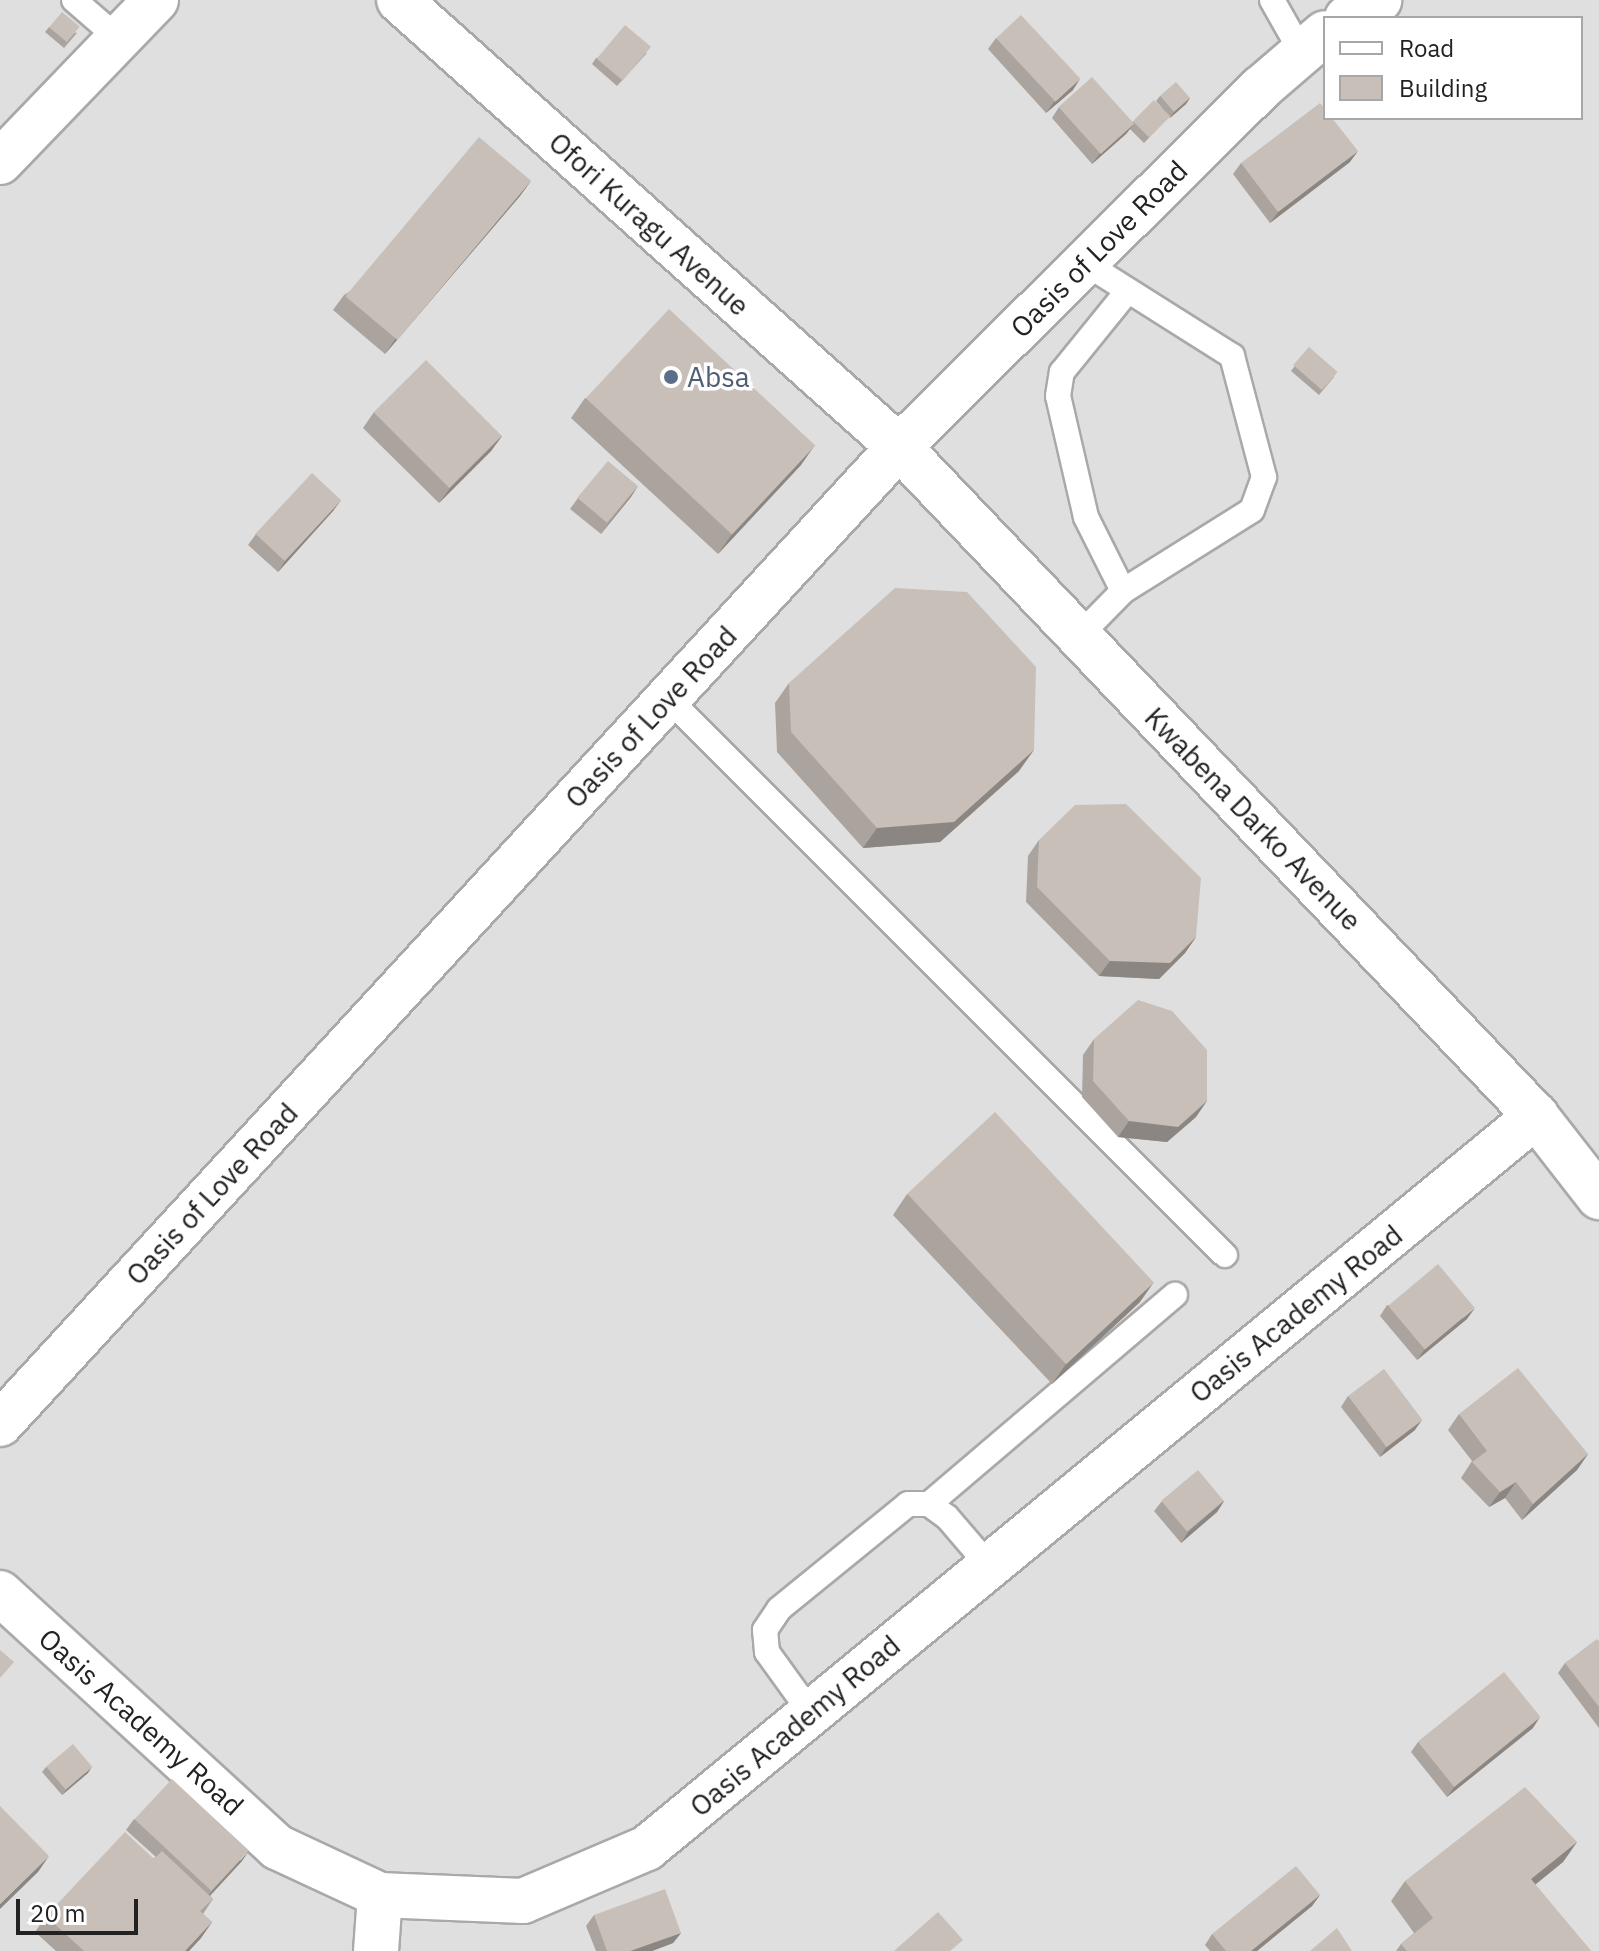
<!DOCTYPE html>
<html>
<head>
<meta charset="utf-8">
<style>
	body { margin:0 }
	#map { position:relative; width:1599px; height:1951px; overflow:hidden; background:#f2efe9; font-family:"IBM Plex Sans",sans-serif }
	div>[style] { position:absolute }
	[style*='--x'] { left:calc(var(--x)*1px); top:calc(var(--y)*1px); width:calc(var(--w)*1px); rotate:calc(var(--a)*1deg) }
	.residential>* { inset:0; background:#e0dfdf }
	.roads { filter:drop-shadow(2px 0 #a9a9a9) drop-shadow(-2px 0 #a9a9a9) drop-shadow(0 2px #a9a9a9) drop-shadow(0 -2px #a9a9a9) }
	.lane>* { height:24px; margin:-12px; padding:0 12px; transform-origin:12px; border-radius:12px; background:#fff }
	.street>* { height:44px; margin:-22px; padding:0 22px; transform-origin:22px; border-radius:22px; background:#fff }
	.wall>* { inset:0; background:#aba49e }
	.shaded-wall>* { inset:0; background:#8b8681 }
	.building>* { inset:0; background:#c7bfb8; transform-origin:0 0 }
	.dots>* { width:22px; height:22px; translate:-50% -50%; box-sizing:border-box; border:4px solid #fff; border-radius:50% }
	span { translate:-50% -50%; white-space:nowrap; text-align:center; line-height:1.15; -webkit-text-stroke:7px #fff; paint-order:stroke }
	.street-label { font-size:28px; color:#222 }
	.service-label { font-size:28px; color:#4e5e75 }
	.left { translate:0 -50%; text-align:left }
	.legend { position:absolute; left:1323px; top:16px; width:260px; height:104px; box-sizing:border-box; background:#fff; border:2px solid #a7a7a7; margin:0; padding:10px 14px; list-style:none; font-size:24px; color:#222 }
	.legend li { display:flex; align-items:center; gap:16px; height:40px }
	.legend b { width:40px; border:2px solid #a7a7a7 }
	.scale { position:absolute; left:16px; top:1899px; width:122px; height:36px; box-sizing:border-box; border:4px solid #222; border-top:0; padding-left:10px; font-size:24px; line-height:28px; white-space:nowrap; color:#222; -webkit-text-stroke:6px #fff; paint-order:stroke }
</style>
</head>
<body>
<div id="map">
	<div class="residential">
		<i style="clip-path:polygon(evenodd,0 0,1599px 0,1599px 1951px,0 1951px,0 0,1325px 18px,1581px 18px,1581px 118px,1325px 118px,1325px 18px)"></i>
	</div>
	<div class="roads">
		<div class="lane">
			<i style="--x:74;--y:0;--w:60;--a:40.9"></i>
			<i style="--x:1272;--y:0;--w:61;--a:60.5"></i>
			<i style="--x:1123;--y:591;--w:83;--a:-116.6"></i>
			<i style="--x:1086;--y:517;--w:124;--a:-103"></i>
			<i style="--x:1058;--y:396;--w:24;--a:-81"></i>
			<i style="--x:1062;--y:372;--w:102;--a:-51"></i>
			<i style="--x:1079;--y:636;--w:63;--a:-45.6"></i>
			<i style="--x:1123;--y:591;--w:152;--a:-32.1"></i>
			<i style="--x:1252;--y:510;--w:35;--a:-70"></i>
			<i style="--x:1264;--y:477;--w:125;--a:-104.8"></i>
			<i style="--x:1232;--y:356;--w:174;--a:-147.7"></i>
			<i style="--x:668;--y:699;--w:787;--a:44.95"></i>
			<i style="--x:929;--y:1504;--w:323;--a:-40.4"></i>
			<i style="--x:811;--y:1713;--w:75;--a:-125.8"></i>
			<i style="--x:767;--y:1652;--w:22;--a:-95"></i>
			<i style="--x:765;--y:1630;--w:25;--a:-56"></i>
			<i style="--x:779;--y:1609;--w:166;--a:-39.1"></i>
			<i style="--x:908;--y:1504;--w:21;--a:0"></i>
			<i style="--x:929;--y:1504;--w:22;--a:36"></i>
			<i style="--x:947;--y:1517;--w:65;--a:49.4"></i>
		</div>
		<div class="street">
			<i style="--x:399;--y:0;--w:671;--a:41.8"></i>
			<i style="--x:899;--y:447;--w:924;--a:46.4"></i>
			<i style="--x:1536;--y:1116;--w:103;--a:52.1"></i>
			<i style="--x:1347;--y:18;--w:37;--a:-29"></i>
			<i style="--x:0;--y:162;--w:225;--a:-46.1"></i>
			<i style="--x:0;--y:1424;--w:1328;--a:-47.38"></i>
			<i style="--x:899;--y:447;--w:510;--a:-44.76"></i>
			<i style="--x:1261;--y:88;--w:84;--a:-40.7"></i>
			<i style="--x:0;--y:1593;--w:376;--a:42.5"></i>
			<i style="--x:277;--y:1847;--w:114;--a:25"></i>
			<i style="--x:380;--y:1895;--w:143;--a:2.4"></i>
			<i style="--x:523;--y:1901;--w:135;--a:-23.1"></i>
			<i style="--x:647;--y:1848;--w:1152;--a:-39.47"></i>
			<i style="--x:376;--y:1951;--w:56;--a:-85.9"></i>
		</div>
	</div>
	<div class="wall">
		<i style="clip-path:polygon(49px 27px,77px 33px,64px 48px,45px 32px)"></i>
		<i style="clip-path:polygon(996px 38px,1073px 90px,1046px 113px,988px 49px)"></i>
		<i style="clip-path:polygon(647px 53px,617px 86px,592px 64px,596px 58px)"></i>
		<i style="clip-path:polygon(1160px 96px,1190px 98px,1186px 104px,1170px 118px,1169px 117px,1144px 143px,1130px 129px,1126px 134px,1092px 164px,1052px 118px,1059px 107px,1132px 122px,1162px 108px,1156px 101px)"></i>
		<i style="clip-path:polygon(1350px 162px,1270px 223px,1233px 174px,1241px 163px)"></i>
		<i style="clip-path:polygon(531px 181px,520px 196px,385px 354px,333px 310px,344px 295px)"></i>
		<i style="clip-path:polygon(1309px 347px,1334px 377px,1319px 395px,1291px 371px)"></i>
		<i style="clip-path:polygon(585px 398px,801px 465px,718px 554px,571px 418px)"></i>
		<i style="clip-path:polygon(374px 412px,502px 436px,491px 451px,439px 503px,363px 428px)"></i>
		<i style="clip-path:polygon(638px 486px,601px 534px,570px 509px,578px 498px)"></i>
		<i style="clip-path:polygon(341px 500px,333px 511px,278px 572px,248px 545px,256px 534px)"></i>
		<i style="clip-path:polygon(789px 683px,1019px 771px,940px 842px,863px 848px,777px 752px,775px 703px)"></i>
		<i style="clip-path:polygon(1039px 840px,1196px 937px,1185px 953px,1159px 979px,1099px 976px,1026px 902px,1028px 856px)"></i>
		<i style="clip-path:polygon(1094px 1039px,1196px 1117px,1167px 1142px,1118px 1137px,1082px 1097px,1083px 1055px)"></i>
		<i style="clip-path:polygon(907px 1194px,1140px 1302px,1052px 1384px,893px 1215px)"></i>
		<i style="clip-path:polygon(1387px 1305px,1467px 1319px,1417px 1360px,1380px 1316px)"></i>
		<i style="clip-path:polygon(1348px 1396px,1415px 1430px,1380px 1457px,1341px 1407px)"></i>
		<i style="clip-path:polygon(1459px 1414px,1588px 1454px,1577px 1470px,1522px 1520px,1505px 1498px,1489px 1507px,1461px 1478px,1472px 1461px,1448px 1430px)"></i>
		<i style="clip-path:polygon(1162px 1501px,1224px 1501px,1217px 1512px,1181px 1543px,1154px 1511px)"></i>
		<i style="clip-path:polygon(1599px 1641px,1599px 1728px,1558px 1673px,1565px 1663px)"></i>
		<i style="clip-path:polygon(1533px 1728px,1447px 1797px,1411px 1752px,1418px 1742px)"></i>
		<i style="clip-path:polygon(46px 1767px,88px 1773px,62px 1795px,42px 1772px)"></i>
		<i style="clip-path:polygon(134px 1819px,242px 1861px,210px 1896px,213px 1899px,203px 1914px,212px 1922px,201px 1938px,189px 1951px,56px 1951px,35px 1932px,46px 1916px,156px 1857px,126px 1830px)"></i>
		<i style="clip-path:polygon(1577px 1842px,1563px 1862px,1535px 1885px,1591px 1951px,1396px 1951px,1401px 1944px,1414px 1933px,1391px 1901px,1405px 1881px)"></i>
		<i style="clip-path:polygon(1320px 1895px,1312px 1906px,1257px 1951px,1210px 1951px,1205px 1945px,1212px 1934px)"></i>
		<i style="clip-path:polygon(594px 1915px,681px 1933px,673px 1943px,652px 1951px,596px 1951px,586px 1926px)"></i>
	</div>
	<div class="shaded-wall">
		<i style="clip-path:polygon(1080px 79px,1073px 90px,1046px 113px,1054px 102px)"></i>
		<i style="clip-path:polygon(1190px 98px,1186px 104px,1170px 118px,1174px 112px)"></i>
		<i style="clip-path:polygon(1134px 124px,1126px 134px,1092px 164px,1100px 153px)"></i>
		<i style="clip-path:polygon(1358px 151px,1350px 162px,1270px 223px,1278px 212px)"></i>
		<i style="clip-path:polygon(531px 181px,520px 196px,385px 354px,396px 338px)"></i>
		<i style="clip-path:polygon(502px 436px,491px 451px,439px 503px,450px 488px)"></i>
		<i style="clip-path:polygon(815px 445px,801px 465px,718px 554px,732px 534px)"></i>
		<i style="clip-path:polygon(638px 486px,631px 497px,601px 534px,609px 523px)"></i>
		<i style="clip-path:polygon(341px 500px,333px 511px,278px 572px,285px 561px)"></i>
		<i style="clip-path:polygon(1034px 750px,1019px 771px,940px 842px,863px 848px,877px 828px)"></i>
		<i style="clip-path:polygon(1196px 937px,1185px 953px,1159px 979px,1099px 976px,1110px 961px)"></i>
		<i style="clip-path:polygon(1207px 1101px,1196px 1117px,1167px 1142px,1118px 1137px,1129px 1121px)"></i>
		<i style="clip-path:polygon(1154px 1282px,1140px 1302px,1052px 1384px,1066px 1364px)"></i>
		<i style="clip-path:polygon(1475px 1308px,1467px 1319px,1417px 1360px,1424px 1350px)"></i>
		<i style="clip-path:polygon(1422px 1420px,1415px 1430px,1380px 1457px,1387px 1446px)"></i>
		<i style="clip-path:polygon(1588px 1454px,1577px 1470px,1522px 1520px,1533px 1504px)"></i>
		<i style="clip-path:polygon(1516px 1482px,1505px 1498px,1489px 1507px,1500px 1492px)"></i>
		<i style="clip-path:polygon(1224px 1501px,1217px 1512px,1181px 1543px,1188px 1532px)"></i>
		<i style="clip-path:polygon(1540px 1717px,1533px 1728px,1447px 1797px,1455px 1786px)"></i>
		<i style="clip-path:polygon(92px 1767px,88px 1773px,62px 1795px,66px 1790px)"></i>
		<i style="clip-path:polygon(1577px 1842px,1563px 1862px,1516px 1900px,1531px 1879px)"></i>
		<i style="clip-path:polygon(249px 1851px,242px 1861px,204px 1902px,212px 1891px)"></i>
		<i style="clip-path:polygon(49px 1856px,38px 1872px,0 1909px,0 1904px)"></i>
		<i style="clip-path:polygon(1320px 1895px,1312px 1906px,1257px 1951px,1251px 1951px)"></i>
		<i style="clip-path:polygon(212px 1922px,201px 1938px,189px 1951px,185px 1951px)"></i>
		<i style="clip-path:polygon(681px 1933px,673px 1943px,652px 1951px,630px 1951px)"></i>
	</div>
	<div class="building">
		<i style="left:62px;top:12px;width:23px;height:20px;rotate:40deg"></i>
		<i style="left:1021px;top:15px;width:87px;height:34px;rotate:47deg"></i>
		<i style="left:625px;top:25px;width:34px;height:44px;rotate:40deg"></i>
		<i style="left:1092px;top:77px;width:63px;height:45px;rotate:48deg"></i>
		<i style="left:1176px;top:82px;width:21px;height:21px;rotate:49deg"></i>
		<i style="left:1154px;top:100px;width:23px;height:30px;rotate:45deg"></i>
		<i style="clip-path:polygon(1320px 103px,1325px 109px,1325px 118px,1332px 118px,1358px 151px,1278px 212px,1241px 163px)"></i>
		<i style="left:479px;top:137px;width:68px;height:208px;rotate:40deg"></i>
		<i style="left:669px;top:309px;width:200px;height:122px;rotate:43deg"></i>
		<i style="left:1309px;top:347px;width:38px;height:24px;rotate:41deg"></i>
		<i style="left:426px;top:360px;width:107px;height:74px;rotate:45deg"></i>
		<i style="left:608px;top:461px;width:39px;height:48px;rotate:40deg"></i>
		<i style="left:312px;top:473px;width:40px;height:83px;rotate:43deg"></i>
		<i style="clip-path:polygon(895px 588px,967px 592px,1036px 667px,1034px 750px,954px 822px,877px 828px,791px 732px,789px 683px)"></i>
		<i style="clip-path:polygon(1126px 804px,1201px 878px,1196px 937px,1170px 963px,1110px 961px,1037px 887px,1039px 840px,1075px 805px)"></i>
		<i style="clip-path:polygon(1138px 1000px,1172px 1011px,1207px 1050px,1207px 1101px,1178px 1127px,1129px 1121px,1093px 1081px,1094px 1039px)"></i>
		<i style="left:995px;top:1112px;width:233px;height:120px;rotate:47deg"></i>
		<i style="left:1438px;top:1264px;width:57px;height:65px;rotate:50deg"></i>
		<i style="clip-path:polygon(1518px 1368px,1588px 1454px,1533px 1504px,1516px 1482px,1500px 1492px,1472px 1462px,1487px 1451px,1459px 1414px)"></i>
		<i style="left:1384px;top:1369px;width:64px;height:45px;rotate:53deg"></i>
		<i style="left:1198px;top:1470px;width:40px;height:48px;rotate:50deg"></i>
		<i style="clip-path:polygon(1597px 1639px,1599px 1641px,1599px 1707px,1565px 1663px)"></i>
		<i style="clip-path:polygon(0 1650px,14px 1662px,0 1678px)"></i>
		<i style="left:1504px;top:1672px;width:58px;height:111px;rotate:51deg"></i>
		<i style="left:73px;top:1744px;width:30px;height:35px;rotate:50deg"></i>
		<i style="left:172px;top:1779px;width:105px;height:55px;rotate:43deg"></i>
		<i style="clip-path:polygon(1525px 1787px,1577px 1842px,1531px 1879px,1591px 1951px,1407px 1951px,1401px 1944px,1433px 1918px,1405px 1881px)"></i>
		<i style="clip-path:polygon(0 1806px,49px 1856px,0 1904px)"></i>
		<i style="clip-path:polygon(125px 1832px,154px 1859px,162px 1851px,213px 1899px,200px 1911px,212px 1922px,185px 1951px,84px 1951px,46px 1916px)"></i>
		<i style="clip-path:polygon(1296px 1866px,1320px 1895px,1251px 1951px,1226px 1951px,1212px 1934px)"></i>
		<i style="clip-path:polygon(665px 1889px,681px 1933px,630px 1951px,607px 1951px,594px 1915px)"></i>
		<i style="clip-path:polygon(938px 1912px,963px 1940px,950px 1951px,894px 1951px)"></i>
		<i style="clip-path:polygon(1337px 1928px,1352px 1951px,1310px 1951px)"></i>
	</div>
	<div class="dots">
		<i style="left:671px;top:377px;background:#5c6f8a"></i>
	</div>
	<div class="street-label">
		<span style="left:649px;top:224px;rotate:42deg">Ofori Kuragu Avenue</span>
		<span style="left:1099px;top:249px;rotate:-45deg">Oasis of Love Road</span>
		<span style="left:651px;top:717px;rotate:-47deg">Oasis of Love Road</span>
		<span style="left:1253px;top:819px;rotate:46deg">Kwabena Darko Avenue</span>
		<span style="left:212px;top:1194px;rotate:-47deg">Oasis of Love Road</span>
		<span style="left:1296px;top:1314px;rotate:-39deg">Oasis Academy Road</span>
		<span style="left:141px;top:1722px;rotate:42deg">Oasis Academy Road</span>
		<span style="left:795px;top:1726px;rotate:-40deg">Oasis Academy Road</span>
	</div>
	<div class="service-label">
		<span class="left" style="left:687px;top:377px">Absa</span>
	</div>
	<ul class="legend">
	<li><b style="height:10px;background:#fff"></b>Road</li>
	<li><b style="height:22px;background:#c7bfb8"></b>Building</li>
	</ul>
	<div class="scale">20 m</div>
</div>
</body>
</html>
